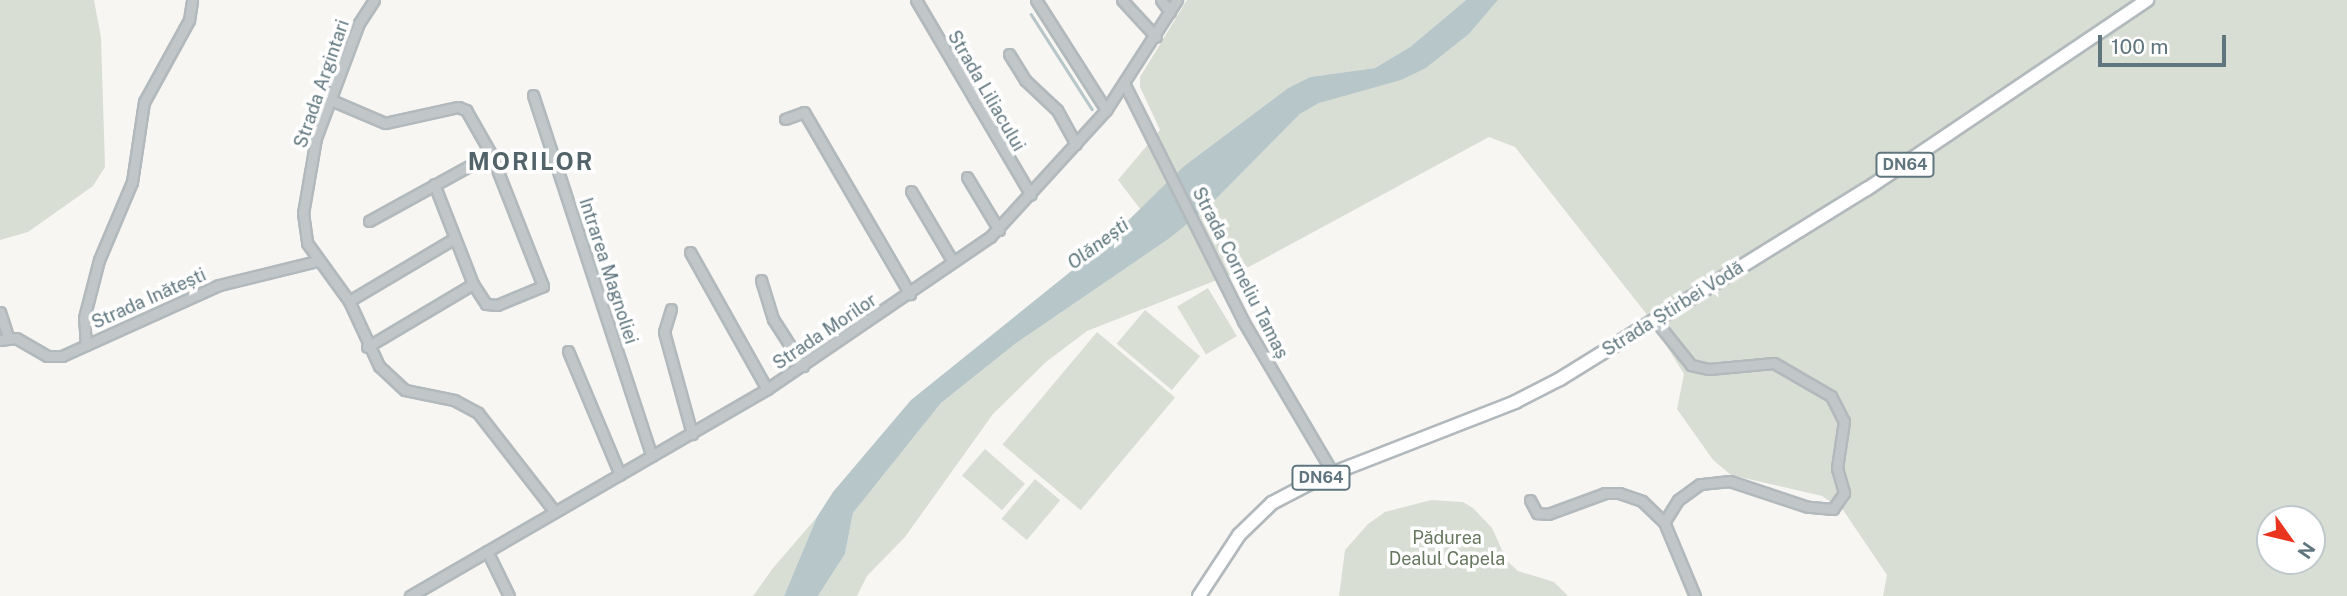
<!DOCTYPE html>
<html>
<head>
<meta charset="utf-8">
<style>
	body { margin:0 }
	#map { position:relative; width:2347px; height:596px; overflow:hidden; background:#f7f6f3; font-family:"Public Sans",sans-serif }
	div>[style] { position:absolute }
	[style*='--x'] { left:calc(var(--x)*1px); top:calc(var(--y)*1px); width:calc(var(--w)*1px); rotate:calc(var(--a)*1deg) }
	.green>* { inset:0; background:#d9ded4; transform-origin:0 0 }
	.water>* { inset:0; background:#b7c6c9 }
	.stream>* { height:2.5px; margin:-1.25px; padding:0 1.25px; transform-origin:1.25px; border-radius:1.25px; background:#b7c6c9 }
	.roads { filter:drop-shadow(2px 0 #b2b9bc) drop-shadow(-2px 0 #b2b9bc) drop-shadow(0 2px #b2b9bc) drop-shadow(0 -2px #b2b9bc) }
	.minor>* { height:9px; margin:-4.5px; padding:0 4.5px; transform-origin:4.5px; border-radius:4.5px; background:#c1c7c9 }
	.major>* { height:12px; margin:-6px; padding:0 6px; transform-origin:6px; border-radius:6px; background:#fff }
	span { translate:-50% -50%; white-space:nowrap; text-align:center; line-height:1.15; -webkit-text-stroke:7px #fff; paint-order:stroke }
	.shield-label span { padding:2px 5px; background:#fff; border:2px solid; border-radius:5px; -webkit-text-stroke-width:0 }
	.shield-label { font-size:16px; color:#60767f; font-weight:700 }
	.street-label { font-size:18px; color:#60767f }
	.park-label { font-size:18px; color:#67775f }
	.water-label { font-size:19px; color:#5b767b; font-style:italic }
	.district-label { font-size:24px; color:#53636a; font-weight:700; letter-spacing:2px }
	.north { position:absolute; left:2256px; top:505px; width:70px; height:70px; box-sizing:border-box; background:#fff; border:2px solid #bfc8cc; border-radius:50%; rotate:124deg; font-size:19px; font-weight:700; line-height:28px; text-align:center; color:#60767f }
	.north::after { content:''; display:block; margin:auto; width:24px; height:32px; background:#e93520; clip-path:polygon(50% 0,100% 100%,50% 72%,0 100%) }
	.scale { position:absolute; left:2098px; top:35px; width:128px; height:32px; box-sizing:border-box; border:4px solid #60767f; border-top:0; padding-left:9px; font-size:21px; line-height:24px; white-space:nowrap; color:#60767f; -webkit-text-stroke:5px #fff; paint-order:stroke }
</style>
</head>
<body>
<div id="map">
	<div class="green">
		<i style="clip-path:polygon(0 0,94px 0,101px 37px,105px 167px,93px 186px,28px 232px,0 240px)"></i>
		<i style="clip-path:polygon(1187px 0,1466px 0,1410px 47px,1375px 68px,1310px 77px,1288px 88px,1184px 166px,1141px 210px,1118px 180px,1160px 130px,1140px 87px,1140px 77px)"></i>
		<i style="clip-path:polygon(evenodd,1498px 0,2347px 0,2347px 596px,1883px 596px,1887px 575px,1843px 510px,1822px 496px,1731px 475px,1713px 460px,1677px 409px,1684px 374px,1648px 316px,1515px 147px,1489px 137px,1245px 269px,1087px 331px,1046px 362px,993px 414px,905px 537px,867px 576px,857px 596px,818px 596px,845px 554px,853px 513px,941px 403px,1015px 344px,1170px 238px,1208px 207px,1300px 114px,1319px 103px,1426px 68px,1469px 34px,1498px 0,2270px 519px,2312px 519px,2312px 561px,2270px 561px,2270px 519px)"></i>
		<i style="left:1208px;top:288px;width:56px;height:36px;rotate:59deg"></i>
		<i style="left:1145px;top:310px;width:72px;height:44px;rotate:40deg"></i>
		<i style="left:1097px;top:332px;width:102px;height:147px;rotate:40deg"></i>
		<i style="left:985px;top:449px;width:53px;height:35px;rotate:41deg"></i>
		<i style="left:1035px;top:479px;width:33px;height:52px;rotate:40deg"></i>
		<i style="clip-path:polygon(1431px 500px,1463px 502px,1473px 508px,1492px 528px,1507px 561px,1518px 571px,1554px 582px,1568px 596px,1339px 596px,1345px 550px,1368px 524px,1385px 512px)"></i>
		<i style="clip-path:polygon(817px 517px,784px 596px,753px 596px,773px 568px)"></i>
	</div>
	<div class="water">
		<i style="clip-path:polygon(1466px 0,1498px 0,1469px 34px,1426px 68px,1401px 80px,1319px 103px,1300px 114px,1208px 207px,1170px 238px,1015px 344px,941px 403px,853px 513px,845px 554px,818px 596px,784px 596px,817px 517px,833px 492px,911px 400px,1100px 248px,1184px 166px,1288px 88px,1310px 77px,1375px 68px,1410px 47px)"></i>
	</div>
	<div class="stream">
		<i style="--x:1031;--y:14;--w:113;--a:57.3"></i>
	</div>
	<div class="roads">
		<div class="minor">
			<i style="--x:374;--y:0;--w:27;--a:123"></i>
			<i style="--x:359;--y:23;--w:123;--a:110.5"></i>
			<i style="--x:316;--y:138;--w:76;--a:99.8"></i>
			<i style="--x:303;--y:213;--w:30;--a:82"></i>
			<i style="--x:307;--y:243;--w:72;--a:54.1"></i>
			<i style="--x:349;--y:301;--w:72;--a:65.2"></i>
			<i style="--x:379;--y:366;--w:35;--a:43"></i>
			<i style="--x:405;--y:390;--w:50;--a:11.5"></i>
			<i style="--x:454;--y:400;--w:27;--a:28"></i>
			<i style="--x:478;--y:413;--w:125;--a:52.1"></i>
			<i style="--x:916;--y:0;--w:226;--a:59.5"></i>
			<i style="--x:1036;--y:0;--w:130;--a:57.5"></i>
			<i style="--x:1122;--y:0;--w:50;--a:47.4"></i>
			<i style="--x:1161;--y:0;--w:15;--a:53"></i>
			<i style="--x:1009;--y:54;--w:31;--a:58"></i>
			<i style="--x:1025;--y:80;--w:44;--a:43.2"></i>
			<i style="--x:1057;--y:110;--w:39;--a:61"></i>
			<i style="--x:1125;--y:85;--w:264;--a:63.4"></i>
			<i style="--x:1243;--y:321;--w:177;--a:59.4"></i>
			<i style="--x:533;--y:95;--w:380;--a:71.8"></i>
			<i style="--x:331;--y:100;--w:59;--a:23.1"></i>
			<i style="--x:385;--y:123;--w:75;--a:-12.4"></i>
			<i style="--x:458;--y:107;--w:9;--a:21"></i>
			<i style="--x:466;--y:110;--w:51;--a:60.4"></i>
			<i style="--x:491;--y:154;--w:142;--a:68.5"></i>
			<i style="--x:543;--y:286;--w:50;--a:157.6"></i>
			<i style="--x:497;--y:305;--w:11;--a:-175"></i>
			<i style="--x:486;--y:304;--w:24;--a:-123"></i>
			<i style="--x:473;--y:284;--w:107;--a:-111.3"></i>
			<i style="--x:785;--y:119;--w:20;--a:-20"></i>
			<i style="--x:804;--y:112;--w:211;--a:59.8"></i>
			<i style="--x:967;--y:177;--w:62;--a:58.9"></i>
			<i style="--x:911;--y:191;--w:82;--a:59.4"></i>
			<i style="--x:369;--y:221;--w:139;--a:-28.8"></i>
			<i style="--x:690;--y:252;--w:157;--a:60.7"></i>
			<i style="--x:761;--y:280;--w:41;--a:72.9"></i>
			<i style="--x:773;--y:319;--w:56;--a:57.4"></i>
			<i style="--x:349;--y:301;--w:123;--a:-30.7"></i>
			<i style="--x:671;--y:309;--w:24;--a:107"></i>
			<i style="--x:664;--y:332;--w:106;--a:74.6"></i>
			<i style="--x:0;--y:312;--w:26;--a:72"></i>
			<i style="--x:1655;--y:320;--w:58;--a:51.3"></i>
			<i style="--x:1691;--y:365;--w:18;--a:13"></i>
			<i style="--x:1709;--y:369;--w:65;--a:-5.3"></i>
			<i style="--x:1774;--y:363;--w:66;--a:30.1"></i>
			<i style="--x:1831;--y:396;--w:28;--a:63"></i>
			<i style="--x:1844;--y:421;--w:48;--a:98.5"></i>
			<i style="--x:1837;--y:468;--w:26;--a:74"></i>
			<i style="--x:1844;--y:493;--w:19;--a:125"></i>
			<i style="--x:1833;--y:509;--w:25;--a:-175"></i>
			<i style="--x:1808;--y:507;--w:82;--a:-161.6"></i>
			<i style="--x:1730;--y:481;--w:30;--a:174"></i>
			<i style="--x:1700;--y:484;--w:27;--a:144"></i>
			<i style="--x:1678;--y:500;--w:26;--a:122"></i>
			<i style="--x:1664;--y:522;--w:80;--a:67.3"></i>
			<i style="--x:0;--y:340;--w:16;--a:-7"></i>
			<i style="--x:16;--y:338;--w:36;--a:30"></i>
			<i style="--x:47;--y:356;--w:15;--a:0"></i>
			<i style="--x:62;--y:356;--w:172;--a:-24.3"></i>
			<i style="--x:219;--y:285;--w:101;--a:-13.8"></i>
			<i style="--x:86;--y:345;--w:27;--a:-94"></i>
			<i style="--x:84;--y:318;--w:60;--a:-75.5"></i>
			<i style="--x:99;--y:260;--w:85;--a:-67.1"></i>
			<i style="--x:132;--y:182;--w:81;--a:-81.5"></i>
			<i style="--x:144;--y:102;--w:94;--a:-61.2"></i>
			<i style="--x:189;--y:20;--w:20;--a:-81"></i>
			<i style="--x:367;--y:347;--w:123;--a:-30.7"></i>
			<i style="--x:568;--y:351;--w:134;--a:67.2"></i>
			<i style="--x:1530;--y:500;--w:15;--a:62"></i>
			<i style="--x:1537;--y:513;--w:11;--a:5"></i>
			<i style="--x:1548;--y:514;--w:61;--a:-20.2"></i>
			<i style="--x:1605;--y:493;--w:14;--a:0"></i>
			<i style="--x:1619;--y:493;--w:24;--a:19"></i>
			<i style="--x:1642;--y:501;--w:30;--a:44"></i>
			<i style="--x:487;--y:551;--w:50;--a:63.9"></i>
			<i style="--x:410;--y:596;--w:413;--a:-30.1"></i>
			<i style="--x:767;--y:389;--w:270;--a:-34.3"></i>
			<i style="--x:990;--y:237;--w:172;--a:-47.6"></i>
			<i style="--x:1106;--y:110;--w:131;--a:-57.2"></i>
		</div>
		<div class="major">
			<i style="--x:1199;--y:596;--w:73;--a:-56.7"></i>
			<i style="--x:1239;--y:535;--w:46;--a:-44.1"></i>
			<i style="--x:1272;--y:503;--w:52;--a:-27.6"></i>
			<i style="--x:1318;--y:479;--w:212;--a:-21.3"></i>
			<i style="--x:1515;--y:402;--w:51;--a:-27.1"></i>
			<i style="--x:1560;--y:379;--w:361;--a:-31.8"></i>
			<i style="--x:1867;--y:189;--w:338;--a:-34"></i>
		</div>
	</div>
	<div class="shield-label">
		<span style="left:1905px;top:165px">DN64</span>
		<span style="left:1321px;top:478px">DN64</span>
	</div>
	<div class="street-label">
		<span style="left:322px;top:84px;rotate:-71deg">Strada Argintari</span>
		<span style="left:986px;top:91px;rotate:60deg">Strada Liliacului</span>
		<span style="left:608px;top:271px;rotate:72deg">Intrarea Magnoliei</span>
		<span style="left:1240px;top:273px;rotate:63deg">Strada Corneliu Tamaș</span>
		<span style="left:149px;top:299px;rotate:-24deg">Strada Inătești</span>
		<span style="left:1673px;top:309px;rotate:-32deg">Strada Știrbei Vodă</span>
		<span style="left:825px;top:332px;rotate:-34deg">Strada Morilor</span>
	</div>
	<div class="park-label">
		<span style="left:1447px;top:549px">Pădurea<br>Dealul Capela</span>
	</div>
	<div class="water-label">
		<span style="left:1098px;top:244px;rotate:-37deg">Olănești</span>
	</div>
	<div class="district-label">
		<span style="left:531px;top:162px">MORILOR</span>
	</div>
	<div class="north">N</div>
	<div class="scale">100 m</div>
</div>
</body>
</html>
